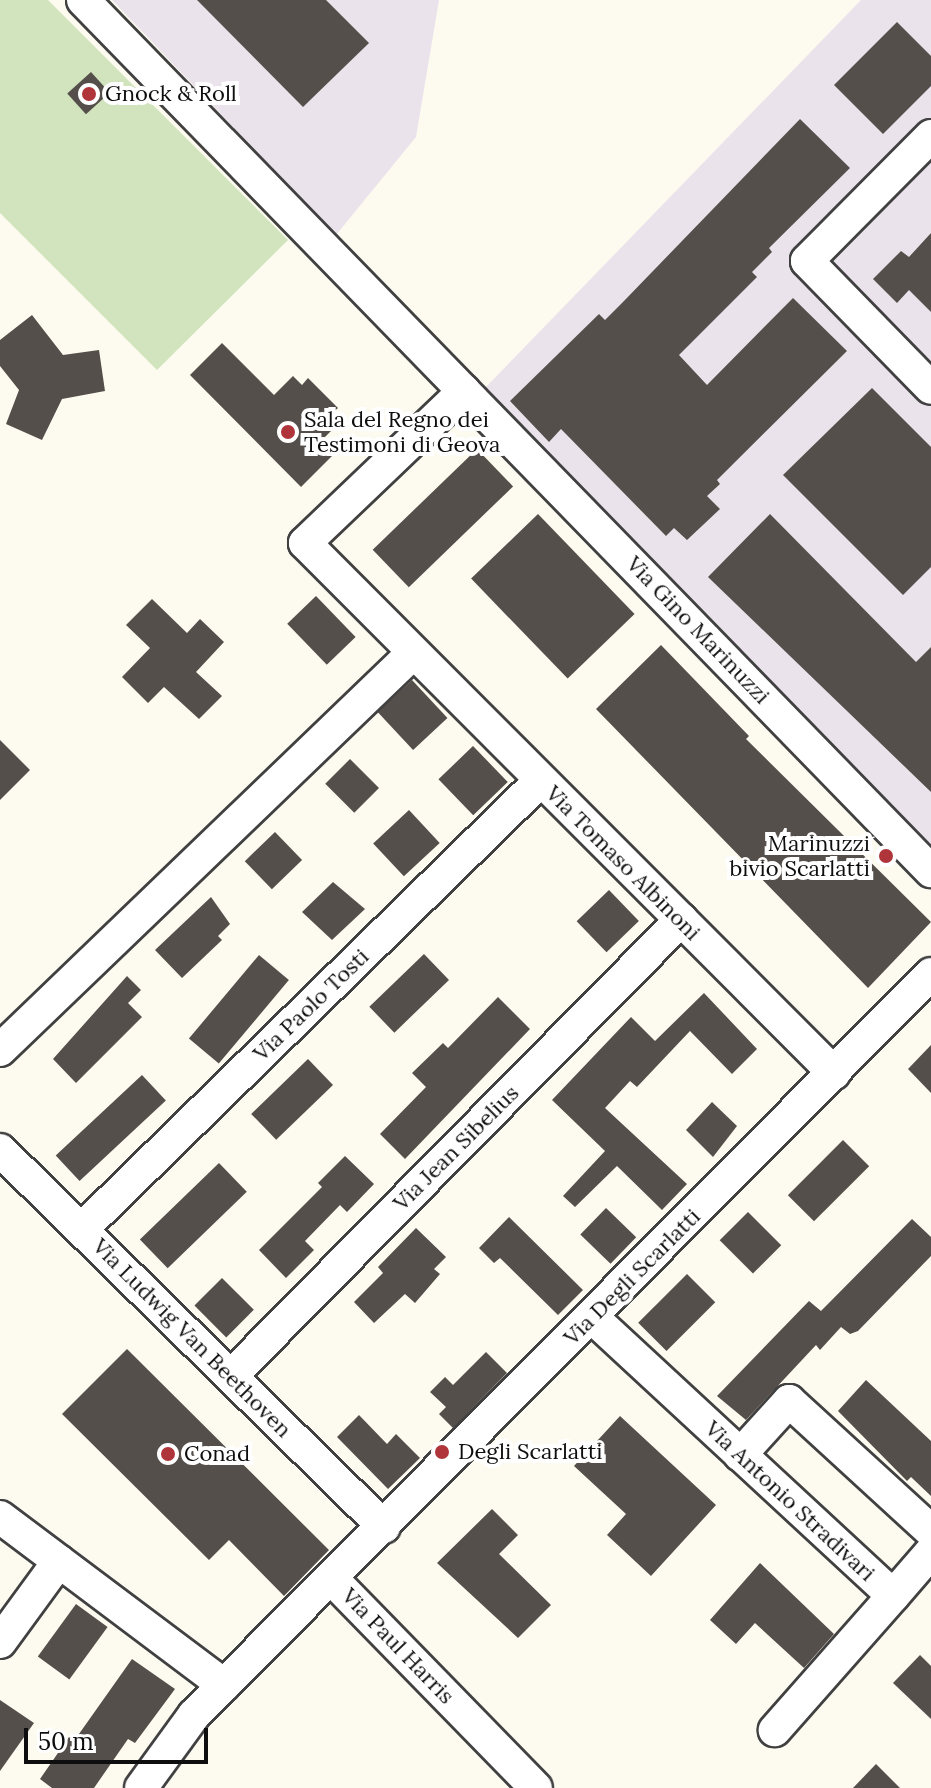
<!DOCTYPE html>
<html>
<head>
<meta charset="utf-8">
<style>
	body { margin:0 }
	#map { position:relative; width:931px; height:1788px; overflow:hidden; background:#fdfbf0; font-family:Lora,serif }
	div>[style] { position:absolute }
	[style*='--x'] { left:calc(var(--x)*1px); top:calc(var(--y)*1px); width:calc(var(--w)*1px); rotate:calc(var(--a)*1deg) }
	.industrial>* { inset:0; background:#eae3eb }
	.green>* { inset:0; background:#d1e4bd }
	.building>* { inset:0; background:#554f4b; transform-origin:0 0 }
	.roads { filter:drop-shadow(2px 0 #414141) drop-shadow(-2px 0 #414141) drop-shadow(0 2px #414141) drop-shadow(0 -2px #414141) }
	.minor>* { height:32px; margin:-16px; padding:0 16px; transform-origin:16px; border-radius:16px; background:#fff }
	.dots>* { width:22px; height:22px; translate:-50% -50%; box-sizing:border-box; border:4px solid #fff; border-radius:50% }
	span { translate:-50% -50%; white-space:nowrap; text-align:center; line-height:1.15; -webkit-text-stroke:8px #fff; paint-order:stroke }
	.poi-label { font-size:22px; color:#0e0e0e }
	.left { translate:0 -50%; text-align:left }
	.right { translate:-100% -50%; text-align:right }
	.street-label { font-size:22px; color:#0e0e0e }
	.scale { position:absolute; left:24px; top:1728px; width:184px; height:36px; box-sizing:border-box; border:4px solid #0e0e0e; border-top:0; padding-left:10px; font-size:24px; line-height:28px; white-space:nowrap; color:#0e0e0e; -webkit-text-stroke:6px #fff; paint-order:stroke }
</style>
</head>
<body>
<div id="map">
	<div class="industrial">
		<i style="clip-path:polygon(112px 0,439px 0,416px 137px,336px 235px)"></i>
		<i style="clip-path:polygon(861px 0,931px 0,931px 857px,484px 389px)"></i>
	</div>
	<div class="green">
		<i style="clip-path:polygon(0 0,48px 0,288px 240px,157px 370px,0 213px)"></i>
	</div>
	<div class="building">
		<i style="clip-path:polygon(197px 0,326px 0,369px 43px,303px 107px)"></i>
		<i style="clip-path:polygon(897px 22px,931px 56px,931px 86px,883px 134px,834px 85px)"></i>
		<i style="left:91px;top:72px;width:28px;height:32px;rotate:48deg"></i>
		<i style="clip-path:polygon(800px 119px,850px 168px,769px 248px,772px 252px,752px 272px,757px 277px,679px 355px,707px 385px,793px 298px,847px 351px,717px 480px,720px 484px,707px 496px,720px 509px,687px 540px,674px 528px,666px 536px,561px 429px,549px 442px,510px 401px,599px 314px,605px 320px,623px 302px)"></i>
		<i style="clip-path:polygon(931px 233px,931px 312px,909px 290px,897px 303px,873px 279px,901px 251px,909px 257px)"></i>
		<i style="clip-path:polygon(32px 315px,63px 355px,99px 350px,105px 391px,62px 399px,42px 440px,6px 424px,19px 390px,0 366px,0 340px)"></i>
		<i style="clip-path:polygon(222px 343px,274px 395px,293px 376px,302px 385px,308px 378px,338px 408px,331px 414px,340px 422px,320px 442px,333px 455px,301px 487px,190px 375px)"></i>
		<i style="clip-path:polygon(872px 388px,931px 447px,931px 567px,903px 595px,783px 475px)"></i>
		<i style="left:477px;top:449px;width:52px;height:145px;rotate:46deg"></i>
		<i style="left:538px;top:514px;width:139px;height:93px;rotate:46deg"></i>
		<i style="clip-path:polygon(770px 514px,916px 662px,931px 647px,931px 792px,708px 577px)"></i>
		<i style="left:316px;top:596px;width:57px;height:40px;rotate:46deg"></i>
		<i style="clip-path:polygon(152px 599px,187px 633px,200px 619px,224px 642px,196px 672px,222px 696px,199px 719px,164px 687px,148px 703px,122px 677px,150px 648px,126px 625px)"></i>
		<i style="clip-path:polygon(661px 645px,749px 736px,746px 739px,931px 922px,868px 988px,596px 709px)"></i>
		<i style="left:412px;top:680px;width:52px;height:47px;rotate:47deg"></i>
		<i style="clip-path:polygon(0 740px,30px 770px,0 800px)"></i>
		<i style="left:473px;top:746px;width:50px;height:48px;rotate:46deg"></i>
		<i style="left:350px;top:759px;width:41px;height:35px;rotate:45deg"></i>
		<i style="left:409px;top:810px;width:45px;height:49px;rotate:47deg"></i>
		<i style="left:275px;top:832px;width:39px;height:42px;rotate:46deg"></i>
		<i style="clip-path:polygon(333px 882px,365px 909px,332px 940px,302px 912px)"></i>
		<i style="left:609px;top:890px;width:43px;height:45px;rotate:46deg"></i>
		<i style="clip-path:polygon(211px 897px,230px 924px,218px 936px,222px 940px,182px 978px,155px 950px)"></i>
		<i style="left:424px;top:954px;width:36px;height:76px;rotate:46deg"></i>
		<i style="left:259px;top:955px;width:39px;height:109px;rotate:40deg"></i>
		<i style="clip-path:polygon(127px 976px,141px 990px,128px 1003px,142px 1017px,76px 1083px,53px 1059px)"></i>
		<i style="clip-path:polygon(704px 993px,757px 1049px,732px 1074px,690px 1031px,637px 1087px,630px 1081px,605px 1108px,687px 1184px,662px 1210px,617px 1166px,575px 1207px,563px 1196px,605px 1151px,552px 1100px,631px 1017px,655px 1041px)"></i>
		<i style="clip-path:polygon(498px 997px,530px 1029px,405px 1159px,380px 1134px,426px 1087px,412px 1073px,443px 1043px,448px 1048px)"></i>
		<i style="clip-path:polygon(931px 1045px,931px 1093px,908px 1069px)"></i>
		<i style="left:308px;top:1059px;width:36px;height:79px;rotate:46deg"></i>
		<i style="left:142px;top:1075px;width:35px;height:118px;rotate:47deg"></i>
		<i style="clip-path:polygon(712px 1102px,737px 1126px,713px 1157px,686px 1130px)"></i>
		<i style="left:843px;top:1140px;width:37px;height:78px;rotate:45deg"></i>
		<i style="clip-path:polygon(345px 1156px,374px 1184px,347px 1212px,340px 1205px,305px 1241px,314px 1250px,286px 1278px,259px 1250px,322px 1187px,318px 1183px)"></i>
		<i style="left:219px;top:1163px;width:40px;height:110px;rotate:46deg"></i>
		<i style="left:606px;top:1208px;width:42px;height:37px;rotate:44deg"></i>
		<i style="left:748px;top:1212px;width:47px;height:40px;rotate:45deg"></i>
		<i style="clip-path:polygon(509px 1217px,583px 1290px,558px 1315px,500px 1258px,494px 1263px,479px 1248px)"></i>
		<i style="clip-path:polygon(912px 1219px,931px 1237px,931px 1256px,858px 1331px,850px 1334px,841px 1327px,820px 1350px,816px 1345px,746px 1420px,717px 1396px,809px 1301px,821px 1311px)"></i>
		<i style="clip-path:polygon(416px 1228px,446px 1257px,434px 1269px,440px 1274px,415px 1303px,405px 1294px,374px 1323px,354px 1302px,383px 1273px,378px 1267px)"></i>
		<i style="left:687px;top:1274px;width:40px;height:69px;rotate:45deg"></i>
		<i style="left:222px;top:1278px;width:45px;height:39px;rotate:45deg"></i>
		<i style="clip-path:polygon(127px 1349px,329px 1550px,284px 1596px,229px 1540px,209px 1560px,62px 1414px)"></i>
		<i style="clip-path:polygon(486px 1352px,507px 1373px,453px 1428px,439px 1414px,446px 1407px,430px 1392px,445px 1377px,453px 1385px)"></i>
		<i style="clip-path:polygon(866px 1380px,931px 1441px,931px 1496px,911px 1477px,907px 1481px,838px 1411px)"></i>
		<i style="clip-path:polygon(359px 1415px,387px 1444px,396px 1434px,420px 1458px,388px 1489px,337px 1437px)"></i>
		<i style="clip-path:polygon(620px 1416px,716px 1505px,651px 1576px,607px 1535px,626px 1514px,574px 1466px)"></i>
		<i style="clip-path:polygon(492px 1509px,518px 1535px,499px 1554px,551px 1605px,518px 1638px,437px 1563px)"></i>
		<i style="clip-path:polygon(760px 1563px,834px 1634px,804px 1668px,755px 1623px,736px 1644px,710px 1620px)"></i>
		<i style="left:76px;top:1604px;width:39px;height:65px;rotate:36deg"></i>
		<i style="clip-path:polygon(920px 1655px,931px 1666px,931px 1719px,893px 1683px)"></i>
		<i style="clip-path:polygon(132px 1659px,175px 1689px,135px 1743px,128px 1739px,94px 1788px,52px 1788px,40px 1779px,69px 1737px,74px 1741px)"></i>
		<i style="clip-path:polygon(0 1700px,34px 1723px,0 1771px)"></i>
		<i style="clip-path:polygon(876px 1764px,900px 1788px,853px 1788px)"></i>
	</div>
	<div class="roads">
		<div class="minor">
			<i style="--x:83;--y:0;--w:1216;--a:45.77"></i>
			<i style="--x:931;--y:136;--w:176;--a:134.8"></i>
			<i style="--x:807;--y:261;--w:177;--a:45.7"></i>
			<i style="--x:464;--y:391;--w:220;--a:136.3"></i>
			<i style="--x:305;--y:543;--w:749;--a:45.05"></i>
			<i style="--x:0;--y:1050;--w:573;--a:-43.87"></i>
			<i style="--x:0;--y:1150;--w:538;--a:44.47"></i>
			<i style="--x:82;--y:1229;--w:642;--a:-44.37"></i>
			<i style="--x:592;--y:1317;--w:410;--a:42.8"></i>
			<i style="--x:893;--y:1596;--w:179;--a:131.4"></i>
			<i style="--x:231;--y:1376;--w:641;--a:-45.38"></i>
			<i style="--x:740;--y:1455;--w:73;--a:-47.8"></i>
			<i style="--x:789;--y:1401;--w:193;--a:42.5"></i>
			<i style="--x:0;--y:1517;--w:280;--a:36.9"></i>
			<i style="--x:332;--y:1579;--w:292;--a:45.7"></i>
			<i style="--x:893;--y:1596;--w:58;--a:-49.2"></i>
			<i style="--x:0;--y:1642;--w:100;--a:-53.9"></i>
			<i style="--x:141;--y:1788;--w:90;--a:-54"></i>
			<i style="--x:194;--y:1715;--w:1045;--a:-45.16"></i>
		</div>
	</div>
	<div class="dots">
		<i style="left:89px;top:94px;background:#af353b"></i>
		<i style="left:288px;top:432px;background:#af353b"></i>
		<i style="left:886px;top:856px;background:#af353b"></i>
		<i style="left:442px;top:1452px;background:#af353b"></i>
		<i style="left:168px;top:1454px;background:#af353b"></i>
	</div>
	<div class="poi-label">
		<span class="left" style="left:105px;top:94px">Gnock &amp; Roll</span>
		<span class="left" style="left:304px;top:432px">Sala del Regno dei<br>Testimoni di Geova</span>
		<span class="right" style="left:870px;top:856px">Marinuzzi<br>bivio Scarlatti</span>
		<span class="left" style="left:458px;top:1452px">Degli Scarlatti</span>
		<span class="left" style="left:184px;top:1454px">Conad</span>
	</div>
	<div class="street-label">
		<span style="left:698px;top:630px;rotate:46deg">Via Gino Marinuzzi</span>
		<span style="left:623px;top:863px;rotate:45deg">Via Tomaso Albinoni</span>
		<span style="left:311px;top:1005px;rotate:-44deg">Via Paolo Tosti</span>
		<span style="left:456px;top:1148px;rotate:-45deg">Via Jean Sibelius</span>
		<span style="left:632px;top:1277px;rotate:-45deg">Via Degli Scarlatti</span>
		<span style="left:192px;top:1338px;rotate:45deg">Via Ludwig Van Beethoven</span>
		<span style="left:790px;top:1501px;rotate:43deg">Via Antonio Stradivari</span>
		<span style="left:398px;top:1646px;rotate:46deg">Via Paul Harris</span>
	</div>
	<div class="scale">50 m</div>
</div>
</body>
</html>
